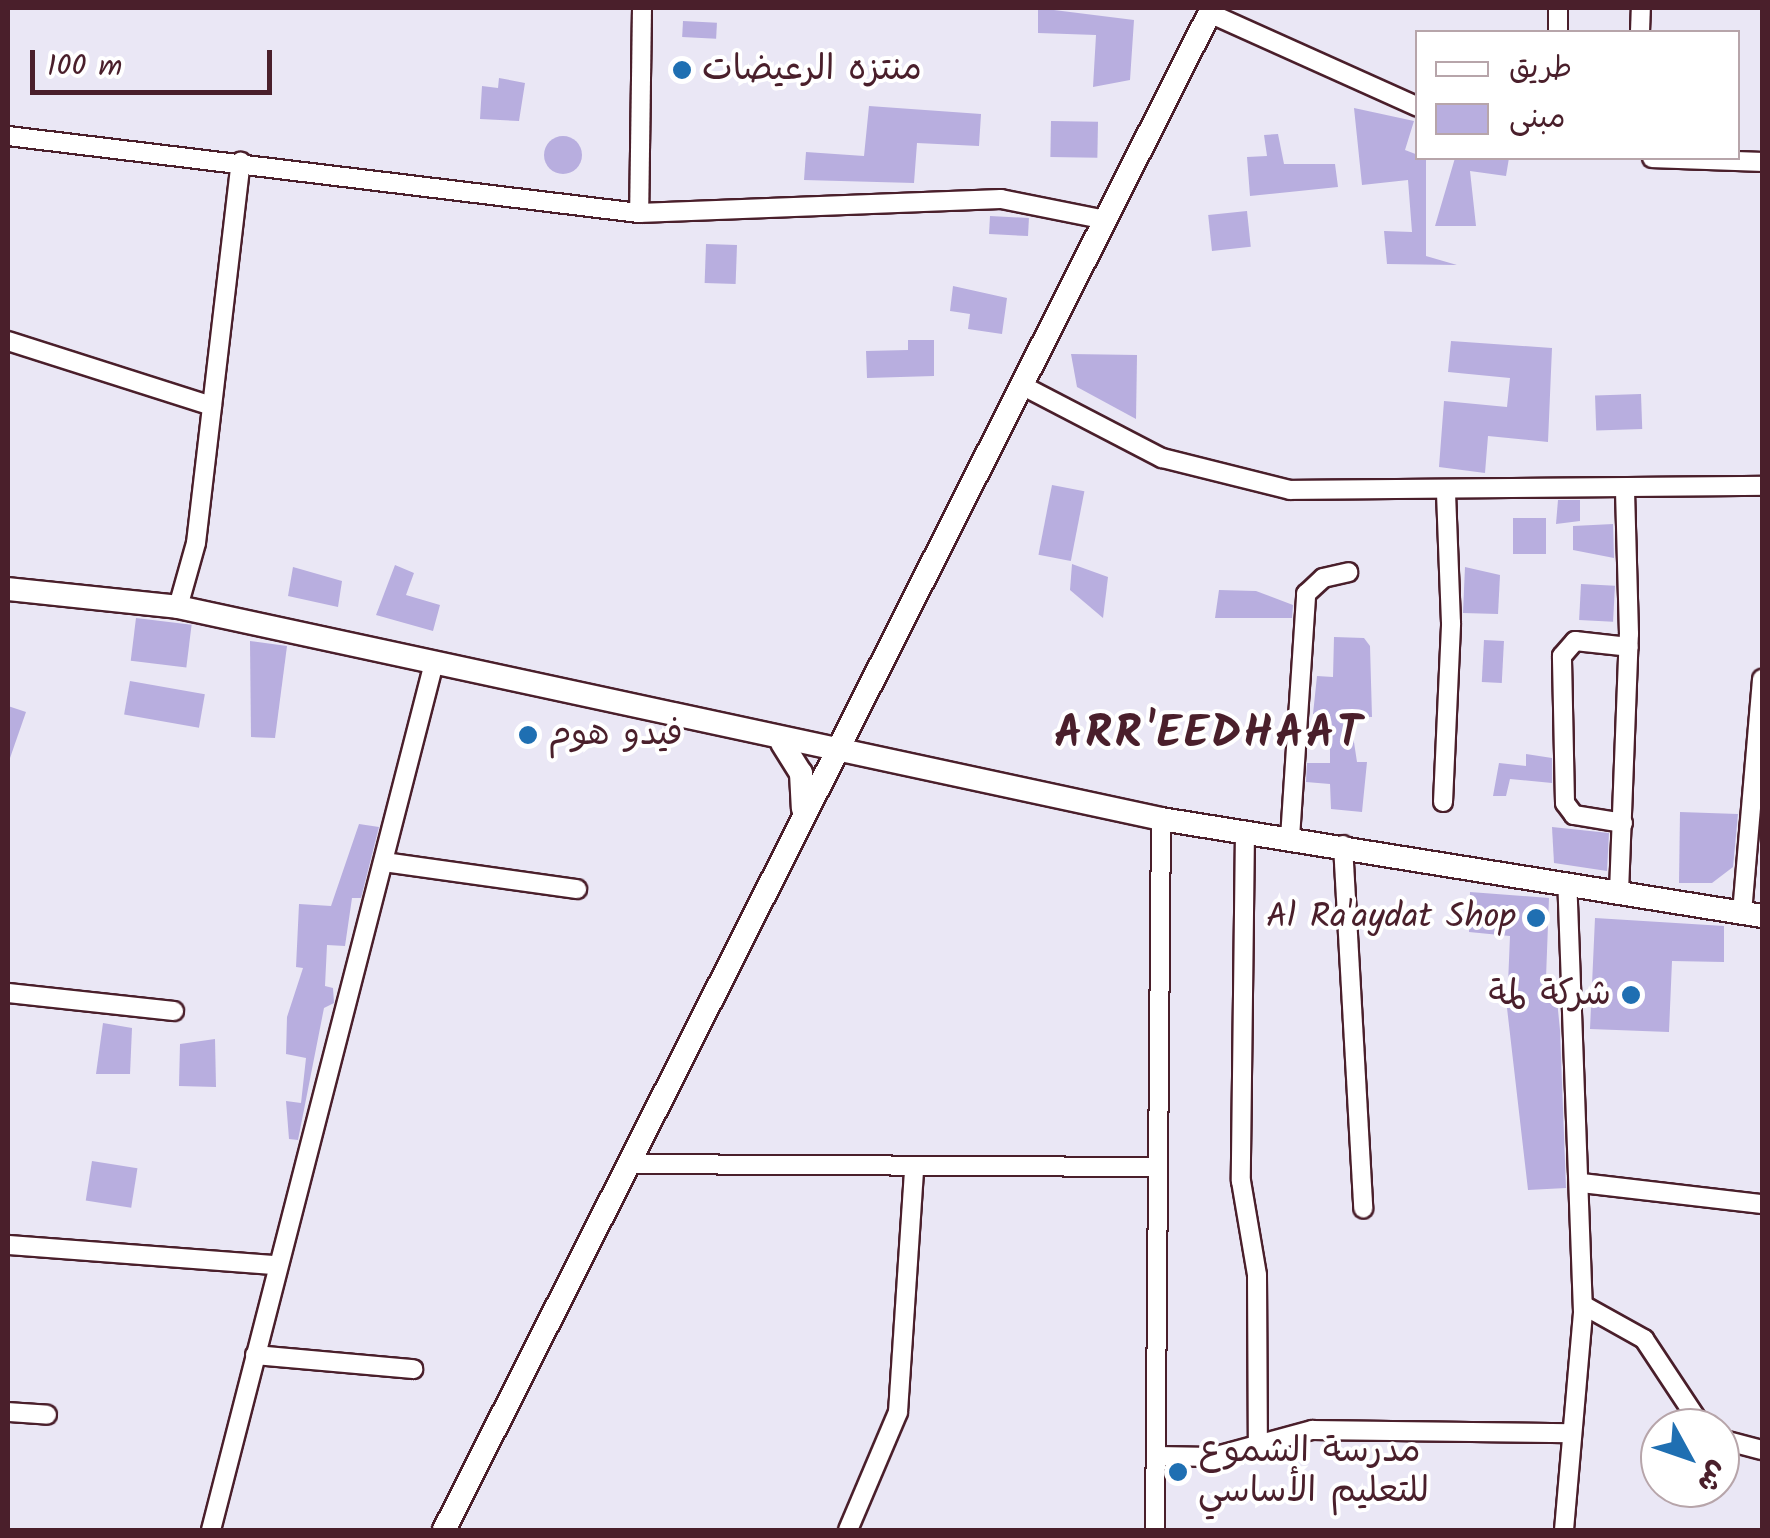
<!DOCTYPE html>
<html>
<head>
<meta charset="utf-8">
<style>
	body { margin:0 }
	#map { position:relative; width:1770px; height:1538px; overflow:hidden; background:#eae7f5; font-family:Kalam,"Playpen Sans Arabic",sans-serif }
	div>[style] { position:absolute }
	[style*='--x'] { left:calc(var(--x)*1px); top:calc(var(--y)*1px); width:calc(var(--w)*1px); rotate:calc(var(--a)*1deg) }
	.building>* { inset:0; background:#b8aedf; transform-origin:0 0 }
	.round { border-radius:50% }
	.roads { filter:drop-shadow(2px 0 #4a1f2b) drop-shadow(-2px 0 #4a1f2b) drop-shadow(0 2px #4a1f2b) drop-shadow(0 -2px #4a1f2b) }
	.minor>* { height:18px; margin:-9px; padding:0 9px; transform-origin:9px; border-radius:9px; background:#fff }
	.tertiary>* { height:22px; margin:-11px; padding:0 11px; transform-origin:11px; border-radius:11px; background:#fff }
	.dots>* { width:28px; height:28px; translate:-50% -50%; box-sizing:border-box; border:5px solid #fff; border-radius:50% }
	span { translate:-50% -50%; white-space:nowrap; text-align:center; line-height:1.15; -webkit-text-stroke:8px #fff; paint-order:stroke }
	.poi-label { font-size:35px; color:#4a1f2b }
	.left { translate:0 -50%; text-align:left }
	.right { translate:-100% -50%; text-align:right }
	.district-label { font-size:45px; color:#4a1f2b; font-weight:700; letter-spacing:2.5px }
	.frame { position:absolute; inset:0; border:10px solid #4a1f2b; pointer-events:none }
	.legend { position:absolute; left:1415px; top:30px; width:325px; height:130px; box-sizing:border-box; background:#fff; border:2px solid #b7a5aa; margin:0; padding:12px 18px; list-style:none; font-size:30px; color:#4a1f2b }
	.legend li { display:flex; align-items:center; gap:20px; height:50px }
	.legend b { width:50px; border:2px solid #b7a5aa }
	.north { position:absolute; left:1640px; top:1408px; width:100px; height:100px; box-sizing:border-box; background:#fff; border:2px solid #b7a5aa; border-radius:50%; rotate:130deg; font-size:28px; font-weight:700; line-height:40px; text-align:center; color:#4a1f2b }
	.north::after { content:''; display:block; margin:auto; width:35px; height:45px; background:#1f6fb2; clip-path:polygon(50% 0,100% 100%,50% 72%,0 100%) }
	.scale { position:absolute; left:30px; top:50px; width:242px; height:45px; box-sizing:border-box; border:5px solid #4a1f2b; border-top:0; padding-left:12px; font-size:30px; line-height:35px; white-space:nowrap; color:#4a1f2b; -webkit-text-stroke:8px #fff; paint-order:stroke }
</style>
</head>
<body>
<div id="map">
	<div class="building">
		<i style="clip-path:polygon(1038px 8px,1134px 20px,1130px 80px,1093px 87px,1096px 35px,1038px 33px)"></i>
		<i style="left:683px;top:21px;width:34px;height:16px;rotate:3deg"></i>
		<i style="clip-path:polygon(499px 78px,525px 83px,519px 121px,480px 119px,482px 86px,498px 88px)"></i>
		<i style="clip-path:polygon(869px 106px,981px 114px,979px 146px,917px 143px,914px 183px,804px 180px,806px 152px,864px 156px)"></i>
		<i style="clip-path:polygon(1354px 108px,1414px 121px,1405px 150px,1426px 158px,1426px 256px,1457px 265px,1387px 264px,1384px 231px,1412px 232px,1408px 180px,1362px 185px)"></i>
		<i style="left:1051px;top:121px;width:47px;height:36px;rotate:1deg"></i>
		<i style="clip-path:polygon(1278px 134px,1284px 164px,1335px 164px,1338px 187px,1250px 196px,1247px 157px,1267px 156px,1264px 135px)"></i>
		<i class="round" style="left:544px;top:136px;width:38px;height:38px"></i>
		<i style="clip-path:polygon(1455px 158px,1509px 158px,1506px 176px,1470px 171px,1476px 226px,1435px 226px)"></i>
		<i style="left:1247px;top:211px;width:36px;height:39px;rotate:84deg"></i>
		<i style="left:990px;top:216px;width:39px;height:18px;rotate:3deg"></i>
		<i style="left:706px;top:244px;width:31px;height:39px;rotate:2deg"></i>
		<i style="clip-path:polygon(953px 286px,1007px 298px,1002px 334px,968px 329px,970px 314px,950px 311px)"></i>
		<i style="clip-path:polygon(908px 340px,934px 340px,934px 376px,867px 378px,866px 351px,908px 350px)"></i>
		<i style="clip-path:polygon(1451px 341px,1552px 348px,1548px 442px,1488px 436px,1485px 473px,1439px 467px,1444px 401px,1507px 407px,1510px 378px,1448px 372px)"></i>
		<i style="clip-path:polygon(1071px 354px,1137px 355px,1136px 419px,1077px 387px)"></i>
		<i style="left:1641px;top:394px;width:35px;height:46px;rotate:88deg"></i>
		<i style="left:1052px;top:485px;width:33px;height:71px;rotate:11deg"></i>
		<i style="clip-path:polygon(1558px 500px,1580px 500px,1580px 521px,1556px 524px)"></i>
		<i style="left:1513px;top:518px;width:33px;height:36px"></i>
		<i style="clip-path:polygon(1613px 524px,1614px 558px,1573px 550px,1573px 526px)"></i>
		<i style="clip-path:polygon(1072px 564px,1108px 577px,1103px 618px,1070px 590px)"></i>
		<i style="clip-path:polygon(395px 565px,414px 573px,406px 595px,440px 605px,433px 631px,376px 615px)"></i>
		<i style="clip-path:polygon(293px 567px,342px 581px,338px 607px,288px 596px)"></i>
		<i style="clip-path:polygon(1465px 567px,1500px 575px,1498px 614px,1463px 613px)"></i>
		<i style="left:1581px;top:584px;width:34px;height:36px;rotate:3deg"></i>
		<i style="clip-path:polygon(1219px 590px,1256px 591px,1293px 605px,1292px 618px,1215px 618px)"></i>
		<i style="left:136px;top:618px;width:56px;height:43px;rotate:7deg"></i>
		<i style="clip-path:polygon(1334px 637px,1364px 638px,1370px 646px,1372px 717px,1350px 716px,1357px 762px,1367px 762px,1362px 812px,1331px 809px,1330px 784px,1306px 782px,1307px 763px,1330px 763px,1330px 714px,1313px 714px,1317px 676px,1333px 677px)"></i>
		<i style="left:1484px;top:640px;width:20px;height:42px;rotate:3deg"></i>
		<i style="clip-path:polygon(250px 641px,287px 646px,275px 738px,251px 737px)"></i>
		<i style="left:130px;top:681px;width:76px;height:34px;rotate:10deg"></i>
		<i style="clip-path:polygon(8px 706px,26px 712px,10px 758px,8px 758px)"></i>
		<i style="clip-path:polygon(1526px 754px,1552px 758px,1552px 783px,1510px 779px,1506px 796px,1493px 796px,1499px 763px,1526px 766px)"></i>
		<i style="clip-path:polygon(1680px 812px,1738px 814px,1733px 867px,1712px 883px,1679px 883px)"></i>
		<i style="clip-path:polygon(359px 824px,379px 827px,361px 898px,352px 898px,345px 946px,327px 945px,325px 986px,333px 988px,334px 1003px,324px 1008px,298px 1140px,289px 1139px,286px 1101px,301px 1103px,306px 1058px,286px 1054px,287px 1017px,303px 968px,296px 967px,299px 904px,331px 906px)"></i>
		<i style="clip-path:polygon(1552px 827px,1609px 833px,1607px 871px,1554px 863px)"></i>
		<i style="clip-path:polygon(1470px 892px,1549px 898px,1546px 978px,1555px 980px,1560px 1030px,1566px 1188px,1528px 1190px,1507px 1008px,1510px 936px,1469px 932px)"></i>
		<i style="clip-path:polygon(1595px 918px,1724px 926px,1724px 962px,1672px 961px,1669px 1032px,1590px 1029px)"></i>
		<i style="clip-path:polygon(103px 1023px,132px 1028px,130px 1074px,96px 1074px)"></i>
		<i style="clip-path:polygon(215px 1039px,216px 1087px,179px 1086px,180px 1044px)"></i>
		<i style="left:92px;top:1161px;width:46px;height:40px;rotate:9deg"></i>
	</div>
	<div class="roads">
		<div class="minor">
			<i style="--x:642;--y:8;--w:205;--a:90.8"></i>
			<i style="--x:639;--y:213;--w:362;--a:-2.2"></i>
			<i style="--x:1001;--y:199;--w:107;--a:11.3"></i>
			<i style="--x:1558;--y:8;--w:24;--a:90"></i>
			<i style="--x:1209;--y:13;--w:229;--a:24.2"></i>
			<i style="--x:1640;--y:32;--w:24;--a:-88"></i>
			<i style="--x:8;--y:136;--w:636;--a:6.96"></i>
			<i style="--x:1652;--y:158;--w:110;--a:2.1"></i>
			<i style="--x:8;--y:341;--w:214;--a:17.7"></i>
			<i style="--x:1023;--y:386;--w:157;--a:27.4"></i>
			<i style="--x:1162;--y:458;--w:132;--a:14"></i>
			<i style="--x:1290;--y:490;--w:472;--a:-0.5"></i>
			<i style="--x:178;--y:607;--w:66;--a:-74.3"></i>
			<i style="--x:196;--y:543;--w:384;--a:-83.3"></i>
			<i style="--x:1443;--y:802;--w:179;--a:-87.4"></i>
			<i style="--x:1451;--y:623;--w:132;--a:-92.2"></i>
			<i style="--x:1623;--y:823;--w:50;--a:-170.7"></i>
			<i style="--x:1574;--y:815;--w:15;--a:-127"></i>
			<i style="--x:1565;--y:803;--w:147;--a:-91.2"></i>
			<i style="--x:1562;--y:656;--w:20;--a:-49"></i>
			<i style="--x:1575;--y:641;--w:54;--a:6.3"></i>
			<i style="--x:1245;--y:831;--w:350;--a:90.7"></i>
			<i style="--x:1241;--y:1181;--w:95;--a:80.3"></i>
			<i style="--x:1257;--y:1275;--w:167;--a:89.7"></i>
			<i style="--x:1290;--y:838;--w:245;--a:-86.2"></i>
			<i style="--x:1306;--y:594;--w:23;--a:-43"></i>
			<i style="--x:1323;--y:578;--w:26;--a:-13"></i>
			<i style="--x:1343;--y:845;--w:364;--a:86.8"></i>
			<i style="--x:384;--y:862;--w:195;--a:8"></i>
			<i style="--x:1619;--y:892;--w:258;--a:-87.8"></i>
			<i style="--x:1629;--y:634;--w:146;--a:-91.6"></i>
			<i style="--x:1742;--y:913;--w:235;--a:-85.1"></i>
			<i style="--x:8;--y:993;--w:167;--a:6.2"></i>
			<i style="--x:630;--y:1164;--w:528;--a:0.33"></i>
			<i style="--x:1582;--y:1183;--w:181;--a:6.7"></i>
			<i style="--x:8;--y:1245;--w:270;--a:4.3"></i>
			<i style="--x:1583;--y:1305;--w:70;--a:29.1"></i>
			<i style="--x:1644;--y:1339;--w:107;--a:56.5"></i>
			<i style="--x:255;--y:1355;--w:159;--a:5.1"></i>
			<i style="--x:8;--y:1412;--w:39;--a:4"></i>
			<i style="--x:1720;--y:1439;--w:43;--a:14.7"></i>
			<i style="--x:1157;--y:1456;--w:56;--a:1"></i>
			<i style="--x:1213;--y:1457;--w:103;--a:-15.3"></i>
			<i style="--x:1312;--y:1430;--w:259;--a:0.7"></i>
			<i style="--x:211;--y:1530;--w:895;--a:-75.58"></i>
			<i style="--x:848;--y:1530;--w:128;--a:-67"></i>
			<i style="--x:898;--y:1412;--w:243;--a:-86.2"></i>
			<i style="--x:1155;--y:1530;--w:711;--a:-89.52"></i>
			<i style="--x:1564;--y:1530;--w:219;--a:-85"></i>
			<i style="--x:1583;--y:1312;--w:429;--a:-92.1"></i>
		</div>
		<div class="tertiary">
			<i style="--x:8;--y:589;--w:171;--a:6"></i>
			<i style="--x:178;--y:607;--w:1006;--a:12.17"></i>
			<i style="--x:1161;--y:819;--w:609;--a:9.17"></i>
			<i style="--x:782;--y:743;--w:36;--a:58"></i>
			<i style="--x:801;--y:773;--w:35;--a:87"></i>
			<i style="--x:444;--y:1530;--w:1705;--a:-63.22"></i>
		</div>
	</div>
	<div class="dots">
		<i style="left:682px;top:70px;background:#1f6fb2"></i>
		<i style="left:528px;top:735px;background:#1f6fb2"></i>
		<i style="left:1536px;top:918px;background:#1f6fb2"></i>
		<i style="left:1631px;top:995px;background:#1f6fb2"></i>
		<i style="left:1178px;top:1472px;background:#1f6fb2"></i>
	</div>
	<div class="poi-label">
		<span class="left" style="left:702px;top:70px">منتزه الرعيضات</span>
		<span class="left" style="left:548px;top:735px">فيدو هوم</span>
		<span class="right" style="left:1516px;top:918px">Al Ra'aydat Shop</span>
		<span class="right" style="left:1611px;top:995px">شركة لمة</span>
		<span class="left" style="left:1198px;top:1472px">مدرسة الشموع<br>للتعليم الأساسي</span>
	</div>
	<div class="district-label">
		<span style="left:1209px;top:736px">ARR'EEDHAAT</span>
	</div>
	<div class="frame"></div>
	<ul class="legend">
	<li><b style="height:12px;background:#fff"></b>طريق</li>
	<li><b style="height:28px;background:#b8aedf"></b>مبنى</li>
	</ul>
	<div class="north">ش</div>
	<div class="scale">100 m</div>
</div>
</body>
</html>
